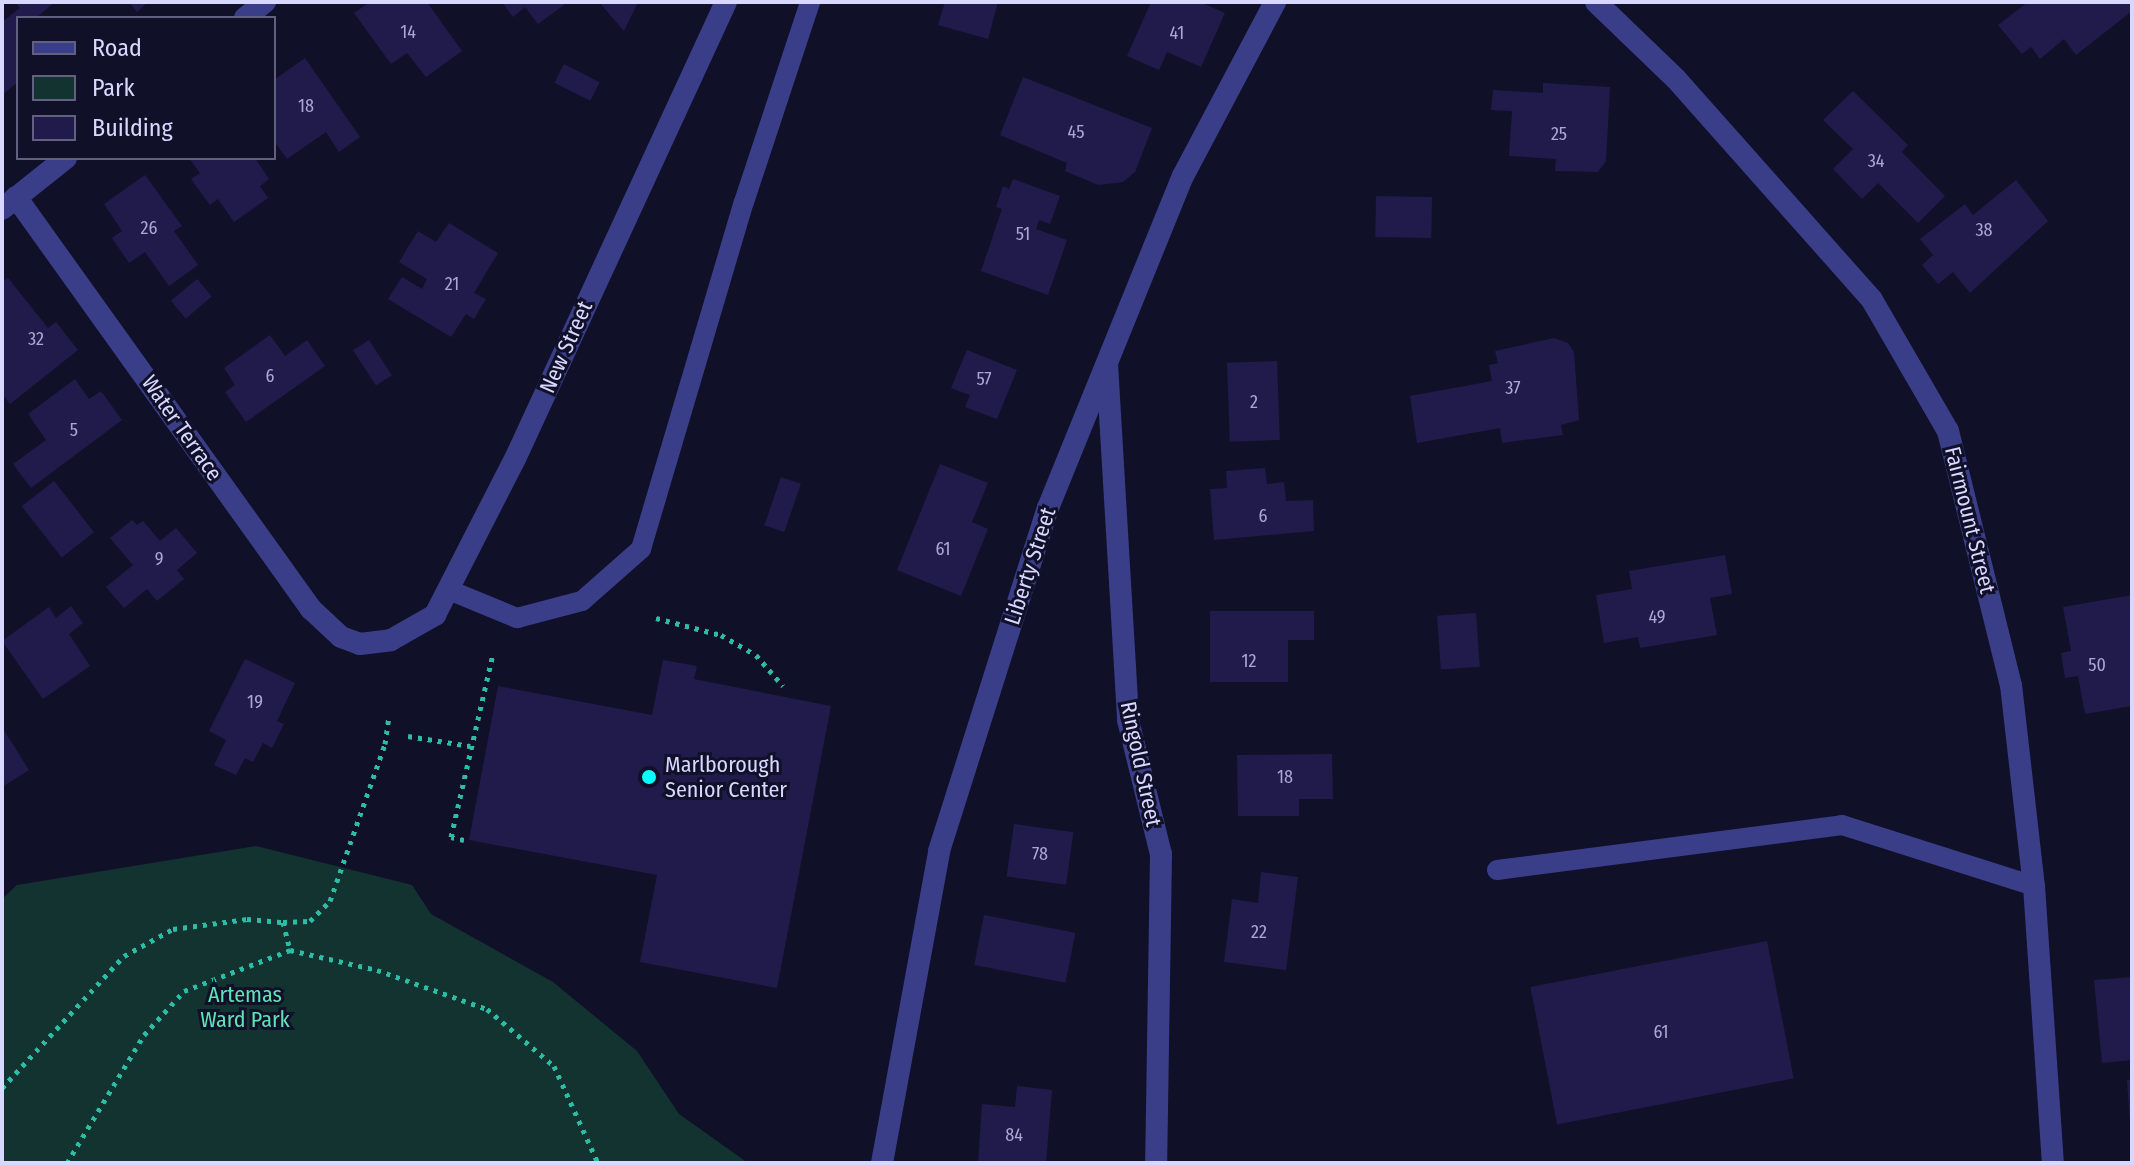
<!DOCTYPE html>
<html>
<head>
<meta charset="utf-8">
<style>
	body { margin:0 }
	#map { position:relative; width:2134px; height:1165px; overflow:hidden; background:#111029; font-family:"Fira Sans Condensed",sans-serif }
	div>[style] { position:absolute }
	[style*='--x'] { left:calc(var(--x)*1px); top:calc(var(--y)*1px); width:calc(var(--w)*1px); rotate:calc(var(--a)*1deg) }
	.green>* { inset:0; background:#12332f }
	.building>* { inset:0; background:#201b4a; transform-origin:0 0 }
	.path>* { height:5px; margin-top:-2.5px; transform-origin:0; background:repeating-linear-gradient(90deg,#2dbda6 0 4px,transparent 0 10px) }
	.service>* { height:20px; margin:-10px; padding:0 10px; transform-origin:10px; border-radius:10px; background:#3a3e89 }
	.minor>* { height:22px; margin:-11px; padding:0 11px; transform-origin:11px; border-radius:11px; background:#3a3e89 }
	.tertiary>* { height:22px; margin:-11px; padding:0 11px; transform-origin:11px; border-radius:11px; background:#3a3e89 }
	.dots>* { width:22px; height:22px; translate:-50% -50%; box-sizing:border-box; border:4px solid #111029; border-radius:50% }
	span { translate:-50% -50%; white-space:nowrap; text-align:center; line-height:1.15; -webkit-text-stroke:6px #111029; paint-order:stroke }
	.number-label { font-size:18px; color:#aaa8d2 }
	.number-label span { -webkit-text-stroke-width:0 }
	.street-label { font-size:22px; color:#d8d7ff }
	.poi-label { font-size:22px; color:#d8d7ff }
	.left { translate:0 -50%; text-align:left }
	.park-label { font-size:22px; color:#5fe3b5 }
	.frame { position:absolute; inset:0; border:4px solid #d8d7ff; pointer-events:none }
	.legend { position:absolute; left:16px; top:16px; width:260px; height:144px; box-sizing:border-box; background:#111029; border:2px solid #61607f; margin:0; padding:10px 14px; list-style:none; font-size:24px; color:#d8d7ff }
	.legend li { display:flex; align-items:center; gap:16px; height:40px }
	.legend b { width:40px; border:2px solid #61607f }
</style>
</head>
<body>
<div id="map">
	<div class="green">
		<i style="clip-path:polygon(256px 846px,412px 885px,431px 914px,553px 982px,637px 1051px,679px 1114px,748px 1163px,2px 1163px,2px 899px,17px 885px)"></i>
	</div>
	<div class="building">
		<i style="clip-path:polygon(15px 2px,55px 2px,36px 18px,18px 18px,18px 82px,2px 95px,2px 22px,20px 8px)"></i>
		<i style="clip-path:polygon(129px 2px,148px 2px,137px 12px)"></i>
		<i style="clip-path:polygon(370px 2px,427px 2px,462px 51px,426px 77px,407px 53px,391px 64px,354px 13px)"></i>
		<i style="clip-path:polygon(502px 2px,563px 2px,564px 5px,538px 24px,525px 7px,513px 17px)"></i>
		<i style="clip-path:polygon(599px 2px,638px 2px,624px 31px)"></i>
		<i style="clip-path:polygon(945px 2px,998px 2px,988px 39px,938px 25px)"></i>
		<i style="clip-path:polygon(1151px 2px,1200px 2px,1225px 13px,1201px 67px,1167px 52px,1159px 70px,1127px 56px)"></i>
		<i style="clip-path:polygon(2028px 2px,2132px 2px,2132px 11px,2076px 55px,2064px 39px,2040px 59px,2031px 47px,2022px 54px,1998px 25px)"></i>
		<i style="clip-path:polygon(305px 58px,360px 137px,339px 152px,326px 132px,287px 159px,274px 141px,274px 80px)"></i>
		<i style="left:564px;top:64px;width:40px;height:21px;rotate:27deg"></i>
		<i style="clip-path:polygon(1023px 77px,1152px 128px,1135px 172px,1123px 182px,1098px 185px,1065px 171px,1067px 163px,1000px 135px)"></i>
		<i style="clip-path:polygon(1543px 83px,1610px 87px,1606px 161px,1598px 172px,1555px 171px,1556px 159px,1509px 156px,1512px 111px,1491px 110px,1493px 90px,1543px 93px)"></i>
		<i style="clip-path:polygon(1853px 91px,1908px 145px,1902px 152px,1945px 196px,1918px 223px,1878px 183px,1862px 199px,1833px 169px,1853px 149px,1823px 120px)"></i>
		<i style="clip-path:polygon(189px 158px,255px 158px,269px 179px,260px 186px,268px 198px,234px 222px,218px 199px,210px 205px,191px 179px,200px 173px)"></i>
		<i style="clip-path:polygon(145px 175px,182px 226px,174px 231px,198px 265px,169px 286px,145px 252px,129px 263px,112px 238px,122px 231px,104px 204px)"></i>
		<i style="clip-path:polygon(1013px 179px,1060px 196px,1050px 224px,1039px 220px,1036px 229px,1067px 240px,1048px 295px,981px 271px,1002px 209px,996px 207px,1003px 186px,1009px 189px)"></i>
		<i style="clip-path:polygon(2016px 180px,2048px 221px,1970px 293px,1953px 272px,1938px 284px,1922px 265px,1933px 255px,1920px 239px,1965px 204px,1973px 215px)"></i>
		<i style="left:1376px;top:196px;width:56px;height:41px;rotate:1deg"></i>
		<i style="clip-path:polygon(449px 223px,498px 253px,474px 293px,486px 299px,474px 319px,466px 314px,451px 337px,388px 299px,402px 277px,422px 289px,427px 279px,399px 262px,418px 231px,436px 242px)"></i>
		<i style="clip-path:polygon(8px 278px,48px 328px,56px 322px,78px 350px,10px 404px,2px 394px,2px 282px)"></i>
		<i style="left:197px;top:279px;width:23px;height:34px;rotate:50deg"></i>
		<i style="clip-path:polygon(270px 335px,285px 356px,307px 340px,325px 366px,246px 422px,225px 392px,235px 385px,224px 368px)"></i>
		<i style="clip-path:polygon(1554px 338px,1568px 343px,1574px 352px,1579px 420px,1561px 425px,1563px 435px,1502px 443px,1500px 428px,1417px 443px,1410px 396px,1492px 381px,1489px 365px,1498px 363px,1495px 351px)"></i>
		<i style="left:369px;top:340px;width:42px;height:19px;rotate:57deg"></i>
		<i style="clip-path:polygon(967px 350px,1017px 370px,997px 419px,965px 407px,970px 395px,951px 388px)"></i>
		<i style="left:1277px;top:361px;width:79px;height:50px;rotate:88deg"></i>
		<i style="clip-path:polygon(75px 379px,89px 399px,101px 391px,122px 420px,31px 488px,13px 464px,46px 440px,28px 414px)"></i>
		<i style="clip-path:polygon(940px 464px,988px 483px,972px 522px,988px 529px,961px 596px,897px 570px)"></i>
		<i style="clip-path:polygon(1265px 468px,1267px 484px,1284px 482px,1286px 501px,1313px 500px,1314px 531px,1214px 540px,1210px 489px,1227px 488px,1226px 471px)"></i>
		<i style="left:781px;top:477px;width:21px;height:51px;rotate:19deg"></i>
		<i style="left:54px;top:481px;width:65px;height:41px;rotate:52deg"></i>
		<i style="clip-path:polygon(132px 520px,137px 525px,143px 521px,160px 541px,176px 528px,197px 553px,177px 570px,184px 579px,157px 601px,147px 589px,124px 608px,106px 587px,133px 565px,110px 538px)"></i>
		<i style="clip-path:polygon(1725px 555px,1732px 594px,1710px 598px,1717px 635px,1640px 648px,1638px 637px,1604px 643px,1596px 595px,1632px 589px,1629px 571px)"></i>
		<i style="clip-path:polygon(2132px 595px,2132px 706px,2085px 714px,2078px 676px,2065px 678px,2061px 653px,2071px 651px,2063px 607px)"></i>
		<i style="clip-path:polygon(71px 606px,83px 623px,69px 634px,90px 666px,43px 699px,2px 641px,49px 607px,56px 618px)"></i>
		<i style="clip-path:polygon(1210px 611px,1314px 611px,1314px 640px,1288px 640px,1288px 682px,1210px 682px)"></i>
		<i style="left:1476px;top:613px;width:54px;height:39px;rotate:86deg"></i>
		<i style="clip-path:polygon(245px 659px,295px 683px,277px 721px,284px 724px,272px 748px,263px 743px,253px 762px,245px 758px,236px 775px,214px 765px,226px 740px,209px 731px)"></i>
		<i style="clip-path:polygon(663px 660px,697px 666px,694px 679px,831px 706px,777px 988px,640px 962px,657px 875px,469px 840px,498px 686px,652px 715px)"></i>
		<i style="clip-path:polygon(2px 727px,29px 770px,2px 787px)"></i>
		<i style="clip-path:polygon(1332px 754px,1333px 799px,1299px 799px,1299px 816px,1238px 816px,1237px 755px)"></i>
		<i style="left:1014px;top:824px;width:60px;height:53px;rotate:8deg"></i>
		<i style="clip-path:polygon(1261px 872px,1298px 877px,1286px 970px,1224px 962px,1232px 899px,1258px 903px)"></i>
		<i style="left:984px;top:915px;width:93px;height:51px;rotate:11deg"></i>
		<i style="left:1767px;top:941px;width:140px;height:241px;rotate:79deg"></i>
		<i style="clip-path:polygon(2132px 977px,2132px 1060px,2102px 1063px,2094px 980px)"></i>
		<i style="clip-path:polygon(2132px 1079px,2132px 1122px,2130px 1122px,2127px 1080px)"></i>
		<i style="clip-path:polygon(1017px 1086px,1052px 1090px,1046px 1163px,978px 1163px,982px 1104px,1015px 1107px)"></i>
	</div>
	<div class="path">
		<i style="--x:656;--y:618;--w:67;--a:14.7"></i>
		<i style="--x:721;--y:635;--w:40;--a:29.7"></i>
		<i style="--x:756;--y:655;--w:41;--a:48.9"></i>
		<i style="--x:408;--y:736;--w:63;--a:9.2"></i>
		<i style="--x:464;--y:840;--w:13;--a:-167"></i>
		<i style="--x:451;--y:837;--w:188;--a:-77.1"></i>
		<i style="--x:283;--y:922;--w:27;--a:-2"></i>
		<i style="--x:310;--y:921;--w:28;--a:-45"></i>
		<i style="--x:330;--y:901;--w:166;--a:-70.7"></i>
		<i style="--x:385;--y:744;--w:29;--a:-82"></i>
		<i style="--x:2;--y:1088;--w:180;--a:-47.3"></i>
		<i style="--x:124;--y:956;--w:56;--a:-28.9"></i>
		<i style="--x:173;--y:929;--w:75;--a:-7.7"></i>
		<i style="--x:247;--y:919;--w:36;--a:5"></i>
		<i style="--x:283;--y:922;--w:29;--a:76"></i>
		<i style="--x:67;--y:1163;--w:149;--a:-59"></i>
		<i style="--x:144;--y:1035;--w:59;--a:-47.7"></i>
		<i style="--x:184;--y:991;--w:114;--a:-21.1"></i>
		<i style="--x:290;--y:950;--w:89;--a:12.9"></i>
		<i style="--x:377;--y:970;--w:117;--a:19.5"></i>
		<i style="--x:487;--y:1009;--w:88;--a:40.4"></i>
		<i style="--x:554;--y:1066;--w:107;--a:65.6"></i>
	</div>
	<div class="service">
		<i style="--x:449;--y:590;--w:74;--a:22.4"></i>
		<i style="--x:517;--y:618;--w:67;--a:-14.7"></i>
		<i style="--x:582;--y:601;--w:79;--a:-41.4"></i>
		<i style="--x:641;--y:549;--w:362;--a:-73.5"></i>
		<i style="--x:744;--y:202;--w:211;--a:-71.7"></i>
		<i style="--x:1497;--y:870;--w:348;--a:-7.4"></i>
		<i style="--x:1842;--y:825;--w:201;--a:17.6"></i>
	</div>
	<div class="minor">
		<i style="--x:1596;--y:2;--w:111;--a:43.9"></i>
		<i style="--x:1676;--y:79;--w:295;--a:48.4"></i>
		<i style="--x:1872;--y:300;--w:151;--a:59.9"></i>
		<i style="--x:1948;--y:431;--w:262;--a:76.1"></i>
		<i style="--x:2011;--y:685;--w:202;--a:83.5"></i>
		<i style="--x:2034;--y:886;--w:278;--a:86.1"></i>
		<i style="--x:245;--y:18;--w:26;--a:-39"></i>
		<i style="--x:16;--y:197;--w:507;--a:54.4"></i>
		<i style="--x:311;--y:609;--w:41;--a:43"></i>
		<i style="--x:341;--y:637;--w:20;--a:20"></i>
		<i style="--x:360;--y:644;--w:31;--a:-7"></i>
		<i style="--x:391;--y:640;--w:51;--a:-29.6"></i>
		<i style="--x:435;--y:615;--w:175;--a:-62.9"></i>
		<i style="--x:515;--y:459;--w:503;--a:-65.22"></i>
		<i style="--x:2;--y:209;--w:82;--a:-38.6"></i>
		<i style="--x:1107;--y:364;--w:357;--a:86.6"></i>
		<i style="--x:1128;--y:720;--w:138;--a:76.2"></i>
		<i style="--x:1161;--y:854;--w:309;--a:90.9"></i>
	</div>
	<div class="tertiary">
		<i style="--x:882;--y:1163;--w:317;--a:-79.6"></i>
		<i style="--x:939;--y:851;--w:360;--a:-72.4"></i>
		<i style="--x:1048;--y:508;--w:358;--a:-67.9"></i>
		<i style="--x:1183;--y:176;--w:197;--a:-62.1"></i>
	</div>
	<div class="dots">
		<i style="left:649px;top:777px;background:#03ffff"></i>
	</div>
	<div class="number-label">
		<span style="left:408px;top:32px">14</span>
		<span style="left:1177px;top:33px">41</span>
		<span style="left:306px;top:106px">18</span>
		<span style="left:1076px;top:132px">45</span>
		<span style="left:1559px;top:134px">25</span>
		<span style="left:1876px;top:161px">34</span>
		<span style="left:149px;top:228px">26</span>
		<span style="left:1984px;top:230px">38</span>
		<span style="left:1023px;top:234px">51</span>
		<span style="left:452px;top:284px">21</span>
		<span style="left:36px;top:339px">32</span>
		<span style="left:270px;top:376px">6</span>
		<span style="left:984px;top:379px">57</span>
		<span style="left:1513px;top:388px">37</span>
		<span style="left:1254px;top:402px">2</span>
		<span style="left:74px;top:430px">5</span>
		<span style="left:1263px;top:516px">6</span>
		<span style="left:943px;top:549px">61</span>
		<span style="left:159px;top:559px">9</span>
		<span style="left:1657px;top:617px">49</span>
		<span style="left:1249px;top:661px">12</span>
		<span style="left:2097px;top:665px">50</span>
		<span style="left:255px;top:702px">19</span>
		<span style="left:1285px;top:777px">18</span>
		<span style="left:1040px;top:854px">78</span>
		<span style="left:1259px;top:932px">22</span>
		<span style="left:1661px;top:1032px">61</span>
		<span style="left:1014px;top:1135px">84</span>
	</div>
	<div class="street-label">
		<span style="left:566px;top:347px;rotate:-66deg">New Street</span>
		<span style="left:182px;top:428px;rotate:55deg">Water Terrace</span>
		<span style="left:1970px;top:520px;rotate:76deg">Fairmount Street</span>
		<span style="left:1030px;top:566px;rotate:-72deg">Liberty Street</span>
		<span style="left:1141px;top:764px;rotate:78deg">Ringold Street</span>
	</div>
	<div class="poi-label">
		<span class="left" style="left:665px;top:777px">Marlborough<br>Senior Center</span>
	</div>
	<div class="park-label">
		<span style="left:245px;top:1007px">Artemas<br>Ward Park</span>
	</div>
	<div class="frame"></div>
	<ul class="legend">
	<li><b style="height:10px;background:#3a3e89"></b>Road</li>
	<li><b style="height:22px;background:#12332f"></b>Park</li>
	<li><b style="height:22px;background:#201b4a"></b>Building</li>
	</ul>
</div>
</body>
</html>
